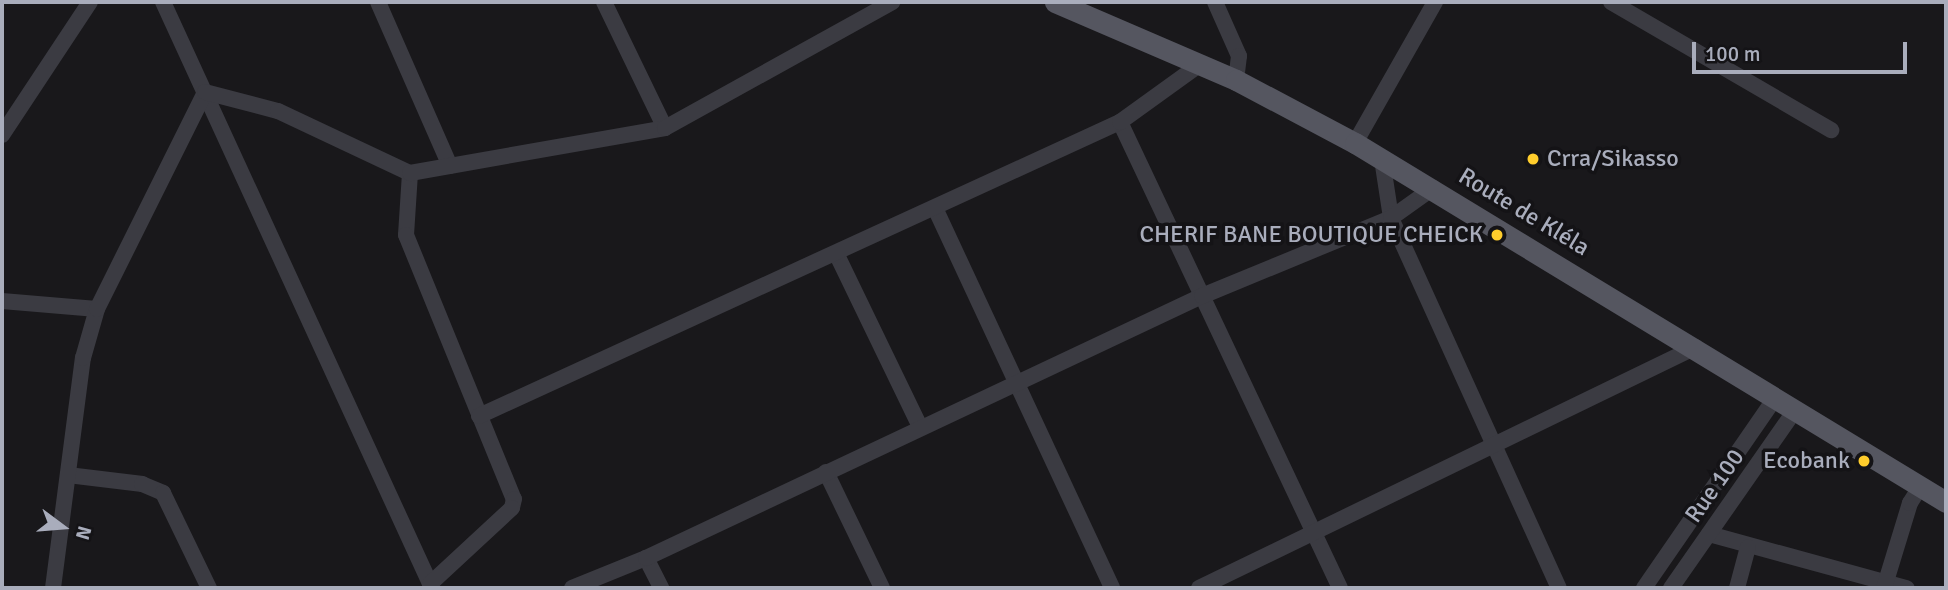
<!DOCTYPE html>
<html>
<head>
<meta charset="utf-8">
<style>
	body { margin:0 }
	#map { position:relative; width:1948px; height:590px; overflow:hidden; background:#19181b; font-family:Signika,sans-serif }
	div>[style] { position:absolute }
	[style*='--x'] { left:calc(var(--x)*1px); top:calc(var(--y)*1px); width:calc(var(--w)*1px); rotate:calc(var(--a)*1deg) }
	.minor>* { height:16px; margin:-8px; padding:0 8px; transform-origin:8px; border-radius:8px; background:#3b3b42 }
	.major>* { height:21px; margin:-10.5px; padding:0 10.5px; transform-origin:10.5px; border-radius:10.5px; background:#555660 }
	.dots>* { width:19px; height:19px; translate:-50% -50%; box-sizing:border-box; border:4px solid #141316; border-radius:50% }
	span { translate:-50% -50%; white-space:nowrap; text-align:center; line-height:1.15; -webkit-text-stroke:7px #141316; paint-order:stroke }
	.poi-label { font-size:24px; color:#a9adbc }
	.left { translate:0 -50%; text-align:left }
	.right { translate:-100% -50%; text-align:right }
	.street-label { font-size:24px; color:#a9adbc }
	.frame { position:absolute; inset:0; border:4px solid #a9adbc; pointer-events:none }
	.north { position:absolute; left:28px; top:492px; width:70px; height:70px; -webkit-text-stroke:5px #141316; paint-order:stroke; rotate:106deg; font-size:19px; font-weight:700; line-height:28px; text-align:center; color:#a9adbc }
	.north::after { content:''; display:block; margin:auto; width:24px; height:32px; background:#a9adbc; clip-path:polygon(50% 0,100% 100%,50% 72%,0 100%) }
	.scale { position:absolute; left:1692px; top:42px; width:215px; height:32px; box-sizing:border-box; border:4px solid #a9adbc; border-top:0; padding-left:9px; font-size:21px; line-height:24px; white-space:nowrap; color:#a9adbc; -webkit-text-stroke:5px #141316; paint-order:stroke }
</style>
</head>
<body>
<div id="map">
	<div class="minor">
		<i style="--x:163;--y:2;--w:645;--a:65.34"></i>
		<i style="--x:378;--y:2;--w:179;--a:66.3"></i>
		<i style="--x:604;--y:2;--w:140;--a:64.2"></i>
		<i style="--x:1215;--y:2;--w:59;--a:66"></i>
		<i style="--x:1239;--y:56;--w:24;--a:97"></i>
		<i style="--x:1611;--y:2;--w:255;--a:30.2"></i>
		<i style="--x:1120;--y:122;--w:515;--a:64.73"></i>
		<i style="--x:2;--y:135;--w:159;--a:-56.5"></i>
		<i style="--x:1355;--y:143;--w:162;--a:-60.4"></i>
		<i style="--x:1382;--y:159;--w:60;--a:81.3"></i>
		<i style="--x:1391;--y:218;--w:406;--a:65.6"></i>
		<i style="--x:410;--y:173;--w:62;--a:93.7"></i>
		<i style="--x:406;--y:235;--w:285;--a:67.8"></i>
		<i style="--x:514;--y:499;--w:9;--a:103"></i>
		<i style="--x:512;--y:508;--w:112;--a:137.2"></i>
		<i style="--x:935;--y:208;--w:419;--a:65"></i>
		<i style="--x:836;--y:253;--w:193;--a:64.2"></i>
		<i style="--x:2;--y:301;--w:95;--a:4.8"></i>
		<i style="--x:479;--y:416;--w:705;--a:-24.64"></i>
		<i style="--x:1120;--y:122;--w:97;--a:-35.8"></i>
		<i style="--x:826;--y:472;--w:129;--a:64.2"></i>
		<i style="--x:68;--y:475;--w:75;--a:6.9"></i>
		<i style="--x:142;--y:484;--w:23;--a:23"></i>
		<i style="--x:163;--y:493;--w:106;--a:64.2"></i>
		<i style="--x:1709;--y:534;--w:205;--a:15.3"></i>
		<i style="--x:646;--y:558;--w:34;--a:63"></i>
		<i style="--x:53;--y:588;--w:232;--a:-82.6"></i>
		<i style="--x:83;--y:358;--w:51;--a:-74.1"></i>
		<i style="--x:97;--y:309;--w:242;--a:-63.5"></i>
		<i style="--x:205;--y:92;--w:75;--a:14.6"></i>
		<i style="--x:278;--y:111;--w:146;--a:25.2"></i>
		<i style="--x:410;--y:173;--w:259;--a:-10"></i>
		<i style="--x:665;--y:128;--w:260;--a:-29"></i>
		<i style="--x:572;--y:588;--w:80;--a:-22.1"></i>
		<i style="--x:646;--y:558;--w:615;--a:-25.23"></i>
		<i style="--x:1202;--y:296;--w:204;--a:-22.4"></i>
		<i style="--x:1391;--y:218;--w:52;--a:-35.5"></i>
		<i style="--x:1199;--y:588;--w:552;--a:-25.87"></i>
		<i style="--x:1644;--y:588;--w:232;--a:-55.4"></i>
		<i style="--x:1671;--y:588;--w:218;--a:-55.1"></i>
		<i style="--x:1737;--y:588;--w:42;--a:-75"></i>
		<i style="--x:1884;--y:588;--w:89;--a:-73"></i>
		<i style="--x:1910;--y:503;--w:19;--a:-58"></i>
	</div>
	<div class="major">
		<i style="--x:1055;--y:2;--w:197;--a:23.3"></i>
		<i style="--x:1236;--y:80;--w:135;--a:27.9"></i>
		<i style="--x:1355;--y:143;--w:691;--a:31.28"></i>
	</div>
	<div class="dots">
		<i style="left:1533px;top:159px;background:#ffcd2c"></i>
		<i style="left:1497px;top:235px;background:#ffcd2c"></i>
		<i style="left:1864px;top:461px;background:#ffcd2c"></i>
	</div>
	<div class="poi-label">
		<span class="left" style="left:1547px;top:159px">Crra/Sikasso</span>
		<span class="right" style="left:1483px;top:235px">CHERIF BANE BOUTIQUE CHEICK</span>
		<span class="right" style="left:1850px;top:461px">Ecobank</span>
	</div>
	<div class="street-label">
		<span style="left:1524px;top:212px;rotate:31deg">Route de Kléla</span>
		<span style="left:1715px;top:486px;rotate:-55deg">Rue 100</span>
	</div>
	<div class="frame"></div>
	<div class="north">N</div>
	<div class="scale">100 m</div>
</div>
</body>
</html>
